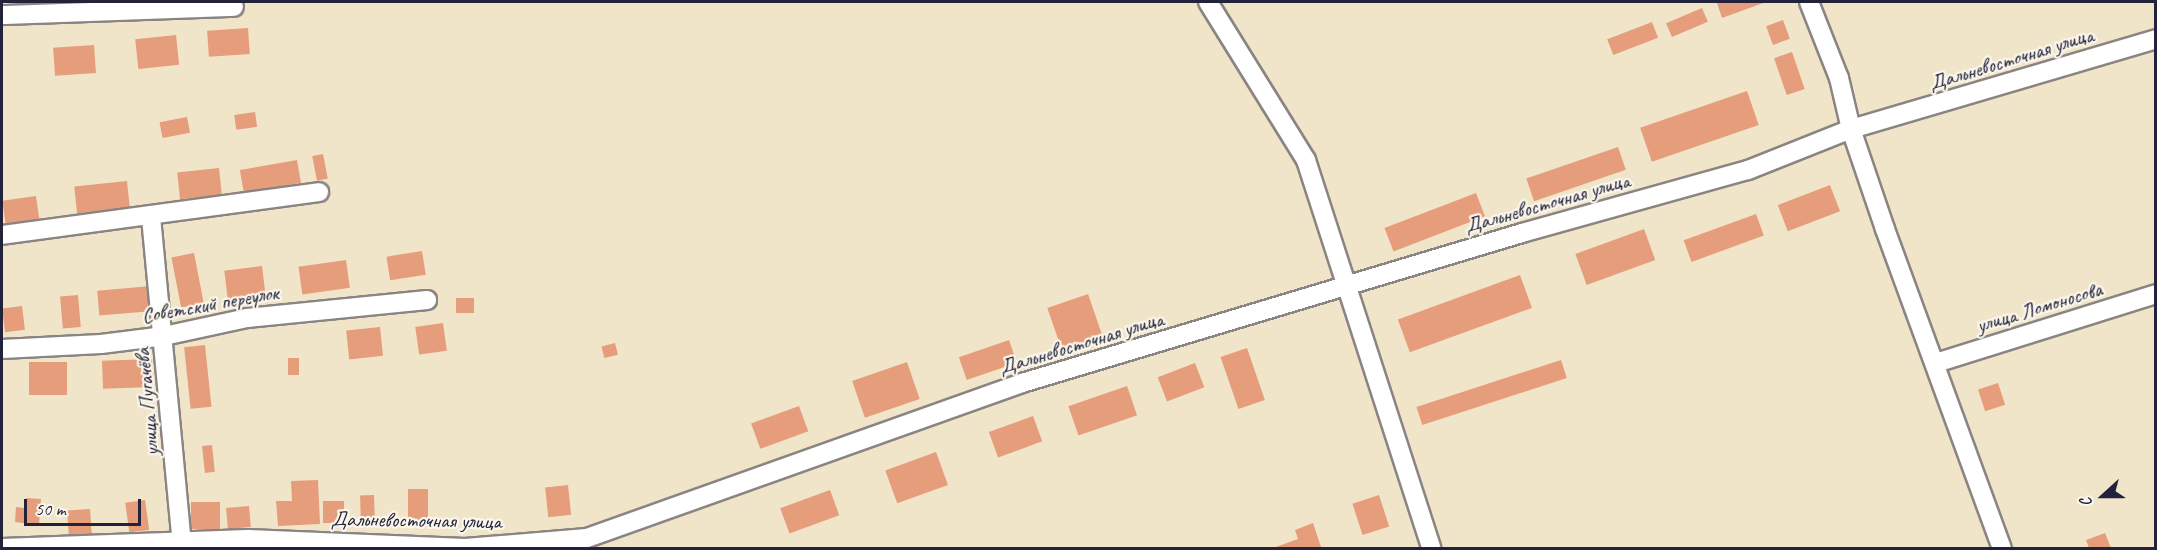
<!DOCTYPE html>
<html>
<head>
<meta charset="utf-8">
<style>
	body { margin:0 }
	#map { position:relative; width:2157px; height:550px; overflow:hidden; background:#f1e5c9; font-family:Caveat,sans-serif }
	div>[style] { position:absolute }
	[style*='--x'] { left:calc(var(--x)*1px); top:calc(var(--y)*1px); width:calc(var(--w)*1px); rotate:calc(var(--a)*1deg) }
	.building>* { inset:0; background:#e69d7b; transform-origin:0 0 }
	.roads { filter:drop-shadow(2px 0 #8a8482) drop-shadow(-2px 0 #8a8482) drop-shadow(0 2px #8a8482) drop-shadow(0 -2px #8a8482) }
	.street>* { height:18px; margin:-9px; padding:0 9px; transform-origin:9px; border-radius:9px; background:#fff }
	span { translate:-50% -50%; white-space:nowrap; text-align:center; line-height:1.15; -webkit-text-stroke:4.5px #fbf7ec; paint-order:stroke }
	.street-label { font-size:21px; color:#22223b }
	.frame { position:absolute; inset:0; border:3px solid #22223b; pointer-events:none }
	.north { position:absolute; left:2073px; top:466px; width:60px; height:60px; -webkit-text-stroke:4px #fbf7ec; paint-order:stroke; rotate:249deg; font-size:16px; font-weight:700; line-height:24px; text-align:center; color:#22223b }
	.north::after { content:''; display:block; margin:auto; width:21px; height:27px; background:#22223b; clip-path:polygon(50% 0,100% 100%,50% 72%,0 100%) }
	.scale { position:absolute; left:24px; top:499px; width:117px; height:27px; box-sizing:border-box; border:3px solid #22223b; border-top:0; padding-left:8px; font-size:18px; line-height:21px; white-space:nowrap; color:#22223b; -webkit-text-stroke:4px #fbf7ec; paint-order:stroke }
</style>
</head>
<body>
<div id="map">
	<div class="building">
		<i style="clip-path:polygon(1720px 2px,1766px 2px,1722px 18px,1717px 3px)"></i>
		<i style="left:1702px;top:8px;width:15px;height:39px;rotate:67deg"></i>
		<i style="left:1783px;top:20px;width:20px;height:18px;rotate:70deg"></i>
		<i style="left:1652px;top:22px;width:17px;height:48px;rotate:69deg"></i>
		<i style="left:248px;top:28px;width:26px;height:41px;rotate:86deg"></i>
		<i style="left:176px;top:35px;width:30px;height:41px;rotate:84deg"></i>
		<i style="left:94px;top:45px;width:28px;height:41px;rotate:86deg"></i>
		<i style="left:1792px;top:52px;width:39px;height:19px;rotate:71deg"></i>
		<i style="left:1747px;top:91px;width:36px;height:113px;rotate:71deg"></i>
		<i style="left:255px;top:112px;width:15px;height:21px;rotate:82deg"></i>
		<i style="left:187px;top:117px;width:16px;height:28px;rotate:79deg"></i>
		<i style="left:1618px;top:147px;width:24px;height:97px;rotate:71deg"></i>
		<i style="left:323px;top:154px;width:25px;height:11px;rotate:79deg"></i>
		<i style="left:297px;top:160px;width:23px;height:58px;rotate:80deg"></i>
		<i style="left:219px;top:168px;width:27px;height:42px;rotate:84deg"></i>
		<i style="left:127px;top:181px;width:27px;height:53px;rotate:84deg"></i>
		<i style="left:1830px;top:185px;width:28px;height:56px;rotate:69deg"></i>
		<i style="left:1476px;top:193px;width:25px;height:98px;rotate:69deg"></i>
		<i style="left:36px;top:196px;width:27px;height:34px;rotate:82deg"></i>
		<i style="left:1756px;top:214px;width:23px;height:77px;rotate:70deg"></i>
		<i style="left:1644px;top:229px;width:33px;height:73px;rotate:70deg"></i>
		<i style="left:422px;top:251px;width:24px;height:36px;rotate:81deg"></i>
		<i style="left:194px;top:253px;width:51px;height:23px;rotate:79deg"></i>
		<i style="left:346px;top:260px;width:28px;height:48px;rotate:82deg"></i>
		<i style="left:262px;top:266px;width:31px;height:38px;rotate:83deg"></i>
		<i style="left:1520px;top:275px;width:35px;height:130px;rotate:70deg"></i>
		<i style="left:151px;top:286px;width:25px;height:54px;rotate:85deg"></i>
		<i style="left:1088px;top:294px;width:46px;height:43px;rotate:71deg"></i>
		<i style="left:78px;top:295px;width:32px;height:18px;rotate:85deg"></i>
		<i style="left:456px;top:298px;width:18px;height:15px"></i>
		<i style="left:22px;top:306px;width:24px;height:20px;rotate:83deg"></i>
		<i style="left:443px;top:323px;width:28px;height:28px;rotate:82deg"></i>
		<i style="left:380px;top:327px;width:29px;height:34px;rotate:84deg"></i>
		<i style="left:1009px;top:340px;width:24px;height:53px;rotate:71deg"></i>
		<i style="left:615px;top:343px;width:12px;height:14px;rotate:76deg"></i>
		<i style="left:205px;top:345px;width:62px;height:21px;rotate:84deg"></i>
		<i style="left:1247px;top:348px;width:55px;height:28px;rotate:71deg"></i>
		<i style="left:288px;top:358px;width:11px;height:17px"></i>
		<i style="left:152px;top:359px;width:28px;height:50px;rotate:88deg"></i>
		<i style="left:1561px;top:360px;width:19px;height:152px;rotate:72deg"></i>
		<i style="left:29px;top:362px;width:38px;height:33px"></i>
		<i style="left:907px;top:362px;width:39px;height:58px;rotate:71deg"></i>
		<i style="left:1195px;top:363px;width:26px;height:40px;rotate:69deg"></i>
		<i style="left:1998px;top:383px;width:23px;height:21px;rotate:72deg"></i>
		<i style="left:1127px;top:386px;width:31px;height:62px;rotate:71deg"></i>
		<i style="left:799px;top:406px;width:27px;height:51px;rotate:70deg"></i>
		<i style="left:1033px;top:416px;width:27px;height:47px;rotate:70deg"></i>
		<i style="left:212px;top:445px;width:27px;height:10px;rotate:84deg"></i>
		<i style="left:936px;top:452px;width:35px;height:54px;rotate:70deg"></i>
		<i style="clip-path:polygon(318px 480px,320px 524px,278px 526px,276px 501px,292px 501px,291px 481px)"></i>
		<i style="left:568px;top:485px;width:30px;height:23px;rotate:84deg"></i>
		<i style="left:408px;top:489px;width:20px;height:34px"></i>
		<i style="left:830px;top:490px;width:27px;height:53px;rotate:70deg"></i>
		<i style="left:374px;top:495px;width:29px;height:14px;rotate:88deg"></i>
		<i style="left:1379px;top:495px;width:33px;height:28px;rotate:72deg"></i>
		<i style="clip-path:polygon(26px 498px,41px 499px,39px 525px,15px 522px,16px 507px,25px 508px)"></i>
		<i style="left:145px;top:500px;width:30px;height:20px;rotate:82deg"></i>
		<i style="left:323px;top:501px;width:21px;height:22px"></i>
		<i style="left:191px;top:502px;width:29px;height:27px"></i>
		<i style="left:249px;top:506px;width:21px;height:23px;rotate:85deg"></i>
		<i style="left:90px;top:509px;width:28px;height:23px;rotate:86deg"></i>
		<i style="clip-path:polygon(1313px 523px,1321px 547px,1273px 548px,1298px 539px,1295px 530px)"></i>
		<i style="clip-path:polygon(2105px 533px,2111px 548px,2089px 548px,2086px 540px)"></i>
	</div>
	<div class="roads">
		<div class="street">
			<i style="--x:1208;--y:2;--w:186;--a:58.2"></i>
			<i style="--x:1306;--y:160;--w:408;--a:72.1"></i>
			<i style="--x:1809;--y:2;--w:82;--a:68.5"></i>
			<i style="--x:1839;--y:78;--w:52;--a:76.8"></i>
			<i style="--x:1851;--y:129;--w:106;--a:71.2"></i>
			<i style="--x:1885;--y:229;--w:340;--a:69.9"></i>
			<i style="--x:2;--y:15;--w:232;--a:-2"></i>
			<i style="--x:151;--y:217;--w:332;--a:84.6"></i>
			<i style="--x:2;--y:235;--w:320;--a:-7.7"></i>
			<i style="--x:2;--y:349;--w:99;--a:-2.9"></i>
			<i style="--x:101;--y:344;--w:64;--a:-7.2"></i>
			<i style="--x:164;--y:336;--w:85;--a:-12.2"></i>
			<i style="--x:247;--y:318;--w:181;--a:-5.7"></i>
			<i style="--x:1936;--y:363;--w:231;--a:-17.4"></i>
			<i style="--x:2;--y:548;--w:246;--a:-2.1"></i>
			<i style="--x:248;--y:539;--w:217;--a:2.4"></i>
			<i style="--x:465;--y:548;--w:122;--a:-4.7"></i>
			<i style="--x:587;--y:538;--w:462;--a:-19.6"></i>
			<i style="--x:1022;--y:383;--w:522;--a:-16.7"></i>
			<i style="--x:1522;--y:233;--w:235;--a:-15.6"></i>
			<i style="--x:1748;--y:170;--w:111;--a:-21.7"></i>
			<i style="--x:1851;--y:129;--w:318;--a:-16.4"></i>
		</div>
	</div>
	<div class="street-label">
		<span style="left:2011px;top:59px;rotate:-17deg">Дальневосточная улица</span>
		<span style="left:1547px;top:203px;rotate:-16deg">Дальневосточная улица</span>
		<span style="left:210px;top:304px;rotate:-10deg">Советский переулок</span>
		<span style="left:2039px;top:307px;rotate:-17deg">улица Ломоносова</span>
		<span style="left:1081px;top:343px;rotate:-17deg">Дальневосточная улица</span>
		<span style="left:147px;top:402px;rotate:-95deg">улица Пугачёва</span>
		<span style="left:416px;top:520px;rotate:1deg">Дальневосточная улица</span>
	</div>
	<div class="frame"></div>
	<div class="north">С</div>
	<div class="scale">50 m</div>
</div>
</body>
</html>
